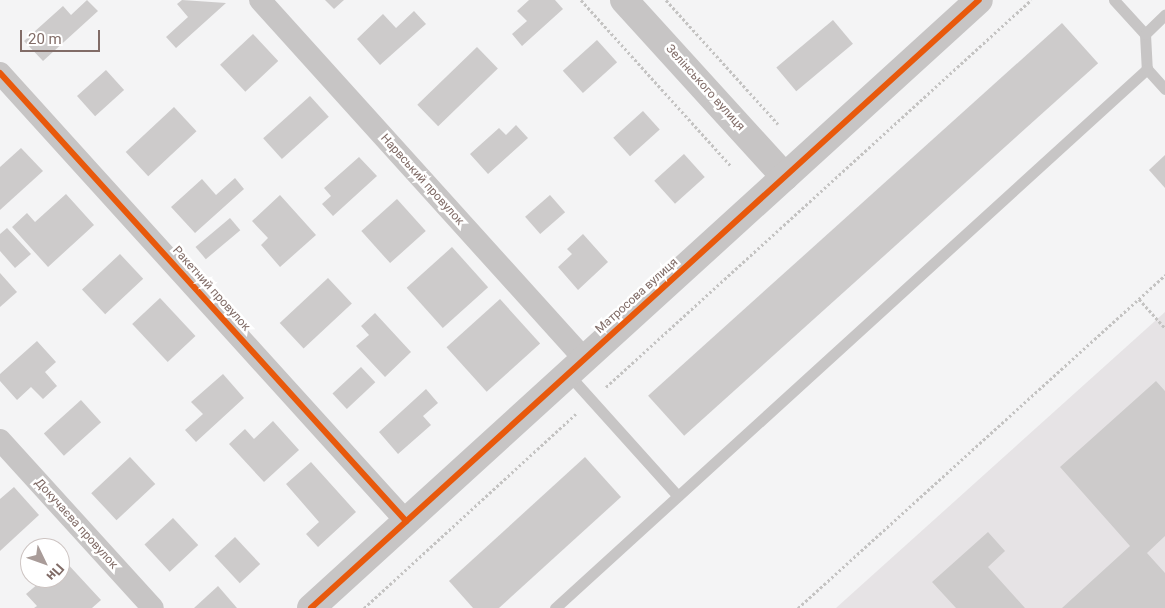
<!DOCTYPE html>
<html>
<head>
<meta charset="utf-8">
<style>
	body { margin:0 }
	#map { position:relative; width:1165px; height:608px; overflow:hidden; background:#f4f4f5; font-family:Roboto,sans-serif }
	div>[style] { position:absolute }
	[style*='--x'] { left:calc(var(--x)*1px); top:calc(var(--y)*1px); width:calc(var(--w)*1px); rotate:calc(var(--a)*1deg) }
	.built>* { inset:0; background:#e6e3e5 }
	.building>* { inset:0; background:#cdcbcb; transform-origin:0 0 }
	.path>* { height:3px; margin-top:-1.5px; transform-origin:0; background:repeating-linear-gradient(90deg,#c4c3c2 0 2.5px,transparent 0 5px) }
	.service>* { height:11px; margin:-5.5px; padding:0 5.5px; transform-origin:5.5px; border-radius:5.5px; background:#c7c5c5 }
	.minor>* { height:22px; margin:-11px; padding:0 11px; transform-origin:11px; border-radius:11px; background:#c7c5c5 }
	.tertiary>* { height:28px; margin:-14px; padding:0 14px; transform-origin:14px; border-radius:14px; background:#c7c5c5 }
	.cycleway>* { height:6px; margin:-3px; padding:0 3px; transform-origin:3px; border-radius:3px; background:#e8590c }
	span { translate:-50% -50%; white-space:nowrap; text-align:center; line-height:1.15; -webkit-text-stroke:5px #fff; paint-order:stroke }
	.street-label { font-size:12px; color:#816c67 }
	.north { position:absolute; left:20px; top:538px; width:50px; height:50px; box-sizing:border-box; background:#fff; border:1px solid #cdc4c2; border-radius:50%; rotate:132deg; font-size:14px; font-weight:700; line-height:20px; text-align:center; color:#816c67 }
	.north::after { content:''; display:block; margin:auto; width:18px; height:22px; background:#a99c99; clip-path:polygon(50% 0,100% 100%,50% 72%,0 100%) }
	.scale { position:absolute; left:20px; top:30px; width:80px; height:22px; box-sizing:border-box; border:2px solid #816c67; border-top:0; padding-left:6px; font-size:15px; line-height:18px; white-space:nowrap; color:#816c67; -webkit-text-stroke:4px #fff; paint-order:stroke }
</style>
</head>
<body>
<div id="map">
	<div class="built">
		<i style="clip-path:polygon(1165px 312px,1165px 608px,836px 608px)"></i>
	</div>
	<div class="building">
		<i style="clip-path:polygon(87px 0,98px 11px,43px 61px,24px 41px,63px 6px,71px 15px)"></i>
		<i style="clip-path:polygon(182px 0,226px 3px,176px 48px,166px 37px,188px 17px,177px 4px)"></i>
		<i style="clip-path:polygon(325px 0,344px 0,334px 9px)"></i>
		<i style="clip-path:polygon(529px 0,555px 0,563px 9px,522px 46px,512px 34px,527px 21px,517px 11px)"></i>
		<i style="clip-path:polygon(414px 11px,426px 24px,380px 65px,357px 39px,383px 14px,396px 28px)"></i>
		<i style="left:833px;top:20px;width:31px;height:74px;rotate:50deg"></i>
		<i style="left:1062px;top:23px;width:54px;height:557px;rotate:48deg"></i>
		<i style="left:253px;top:34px;width:37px;height:45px;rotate:47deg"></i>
		<i style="left:597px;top:40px;width:30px;height:46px;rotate:48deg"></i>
		<i style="left:477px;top:47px;width:30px;height:83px;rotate:46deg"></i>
		<i style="left:106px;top:70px;width:27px;height:39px;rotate:48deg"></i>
		<i style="left:310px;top:96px;width:28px;height:63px;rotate:48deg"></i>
		<i style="left:174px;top:107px;width:33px;height:66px;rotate:47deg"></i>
		<i style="left:643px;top:111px;width:25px;height:40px;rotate:48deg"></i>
		<i style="clip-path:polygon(516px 125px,528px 138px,488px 174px,470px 154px,499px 128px,506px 135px)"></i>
		<i style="clip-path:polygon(21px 148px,43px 171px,0 210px,0 167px)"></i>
		<i style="left:684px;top:154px;width:31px;height:40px;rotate:48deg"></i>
		<i style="clip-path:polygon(1165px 155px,1165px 188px,1149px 170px)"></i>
		<i style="clip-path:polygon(359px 157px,377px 176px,333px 216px,322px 204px,331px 196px,324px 188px)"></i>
		<i style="clip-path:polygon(235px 178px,244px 189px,195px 233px,171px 207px,202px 179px,216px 195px)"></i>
		<i style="clip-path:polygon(66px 194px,94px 225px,48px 267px,12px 227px,27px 213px,35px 222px)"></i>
		<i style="clip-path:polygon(280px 195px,316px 235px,280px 267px,261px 245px,268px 238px,252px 221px)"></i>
		<i style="left:550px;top:195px;width:23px;height:33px;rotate:49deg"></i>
		<i style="left:397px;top:199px;width:43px;height:48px;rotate:48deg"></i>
		<i style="left:230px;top:218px;width:16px;height:45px;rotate:50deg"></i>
		<i style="clip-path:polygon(7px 228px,31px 254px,15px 268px,0 251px,0 234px)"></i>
		<i style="clip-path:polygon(583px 234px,608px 262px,578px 290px,558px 267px,572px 254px,567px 249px)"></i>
		<i style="left:452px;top:247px;width:54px;height:61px;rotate:48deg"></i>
		<i style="left:120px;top:254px;width:34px;height:52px;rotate:47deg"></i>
		<i style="clip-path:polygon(0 273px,17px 292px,0 307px)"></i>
		<i style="left:328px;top:278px;width:35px;height:66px;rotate:47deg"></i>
		<i style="left:160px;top:298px;width:52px;height:38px;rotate:47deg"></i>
		<i style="left:500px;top:299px;width:60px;height:72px;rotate:48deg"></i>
		<i style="clip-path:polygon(375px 313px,411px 352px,385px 377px,356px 346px,369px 335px,361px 326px)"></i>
		<i style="clip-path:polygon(37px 341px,56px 362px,45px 372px,57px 386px,43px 399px,31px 387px,17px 400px,0 381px,0 374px)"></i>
		<i style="left:361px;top:367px;width:21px;height:39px;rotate:47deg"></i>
		<i style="clip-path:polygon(223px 374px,244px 398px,196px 442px,185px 430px,203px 414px,191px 402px)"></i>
		<i style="clip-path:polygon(1156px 381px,1165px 391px,1165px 536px,1147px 553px,1165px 573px,1165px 608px,1062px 608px,1130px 546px,1060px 467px)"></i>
		<i style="clip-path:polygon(426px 389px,438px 403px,423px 416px,431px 425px,398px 454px,379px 432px)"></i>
		<i style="left:81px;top:400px;width:30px;height:50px;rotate:48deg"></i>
		<i style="clip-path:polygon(273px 421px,299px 450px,264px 482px,229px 444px,245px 429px,254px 439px)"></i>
		<i style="left:130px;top:457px;width:37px;height:53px;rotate:47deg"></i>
		<i style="clip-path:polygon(585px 457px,621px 497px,499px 608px,473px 608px,449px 581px)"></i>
		<i style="clip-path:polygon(311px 462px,356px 512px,318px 547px,306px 534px,319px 522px,286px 484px)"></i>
		<i style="clip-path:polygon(14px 487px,39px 515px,0 551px,0 499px)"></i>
		<i style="left:173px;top:518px;width:37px;height:39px;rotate:47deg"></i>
		<i style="clip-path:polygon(988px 532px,1005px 551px,988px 567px,1025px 608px,956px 608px,932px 582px)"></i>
		<i style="left:235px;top:537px;width:37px;height:28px;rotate:47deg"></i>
		<i style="clip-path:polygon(64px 560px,101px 600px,92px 608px,34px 608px,37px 606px,26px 594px,45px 578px,60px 578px,60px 564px)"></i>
		<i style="clip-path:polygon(218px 586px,237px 608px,194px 608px)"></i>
	</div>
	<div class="path">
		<i style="--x:581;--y:0;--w:224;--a:47.9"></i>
		<i style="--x:666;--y:0;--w:167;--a:47.9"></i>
		<i style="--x:1139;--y:299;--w:39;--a:48"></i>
		<i style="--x:606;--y:387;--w:575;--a:-42.32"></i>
		<i style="--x:364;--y:608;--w:289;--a:-42.5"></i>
		<i style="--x:798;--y:608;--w:496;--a:-42.2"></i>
	</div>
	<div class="service">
		<i style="--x:1114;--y:0;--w:46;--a:47.6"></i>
		<i style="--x:1145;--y:34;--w:35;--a:87"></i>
		<i style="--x:1147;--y:69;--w:27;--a:48"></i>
		<i style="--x:1145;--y:34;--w:28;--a:-44"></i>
		<i style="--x:568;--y:374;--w:164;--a:48"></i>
		<i style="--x:555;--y:608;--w:801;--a:-42.32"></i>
	</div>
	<div class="minor">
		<i style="--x:260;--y:0;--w:484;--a:47.9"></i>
		<i style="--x:0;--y:73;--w:605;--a:47.82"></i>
		<i style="--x:0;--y:440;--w:227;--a:47.7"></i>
	</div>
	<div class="tertiary">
		<i style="--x:624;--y:0;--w:239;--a:47.7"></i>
		<i style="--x:311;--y:608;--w:903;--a:-42.31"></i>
	</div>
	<div class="cycleway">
		<i style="--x:0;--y:73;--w:605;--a:47.82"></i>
		<i style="--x:311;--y:608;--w:903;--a:-42.31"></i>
	</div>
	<div class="street-label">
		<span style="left:705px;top:88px;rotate:48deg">Зелінського вулиця</span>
		<span style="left:422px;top:180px;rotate:48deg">Нарвський провулок</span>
		<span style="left:211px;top:289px;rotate:48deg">Ракетний провулок</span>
		<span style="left:637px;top:296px;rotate:-42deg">Матросова вулиця</span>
		<span style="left:76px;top:524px;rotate:48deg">Докучаєва провулок</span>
	</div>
	<div class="north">Пн</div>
	<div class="scale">20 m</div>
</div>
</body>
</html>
